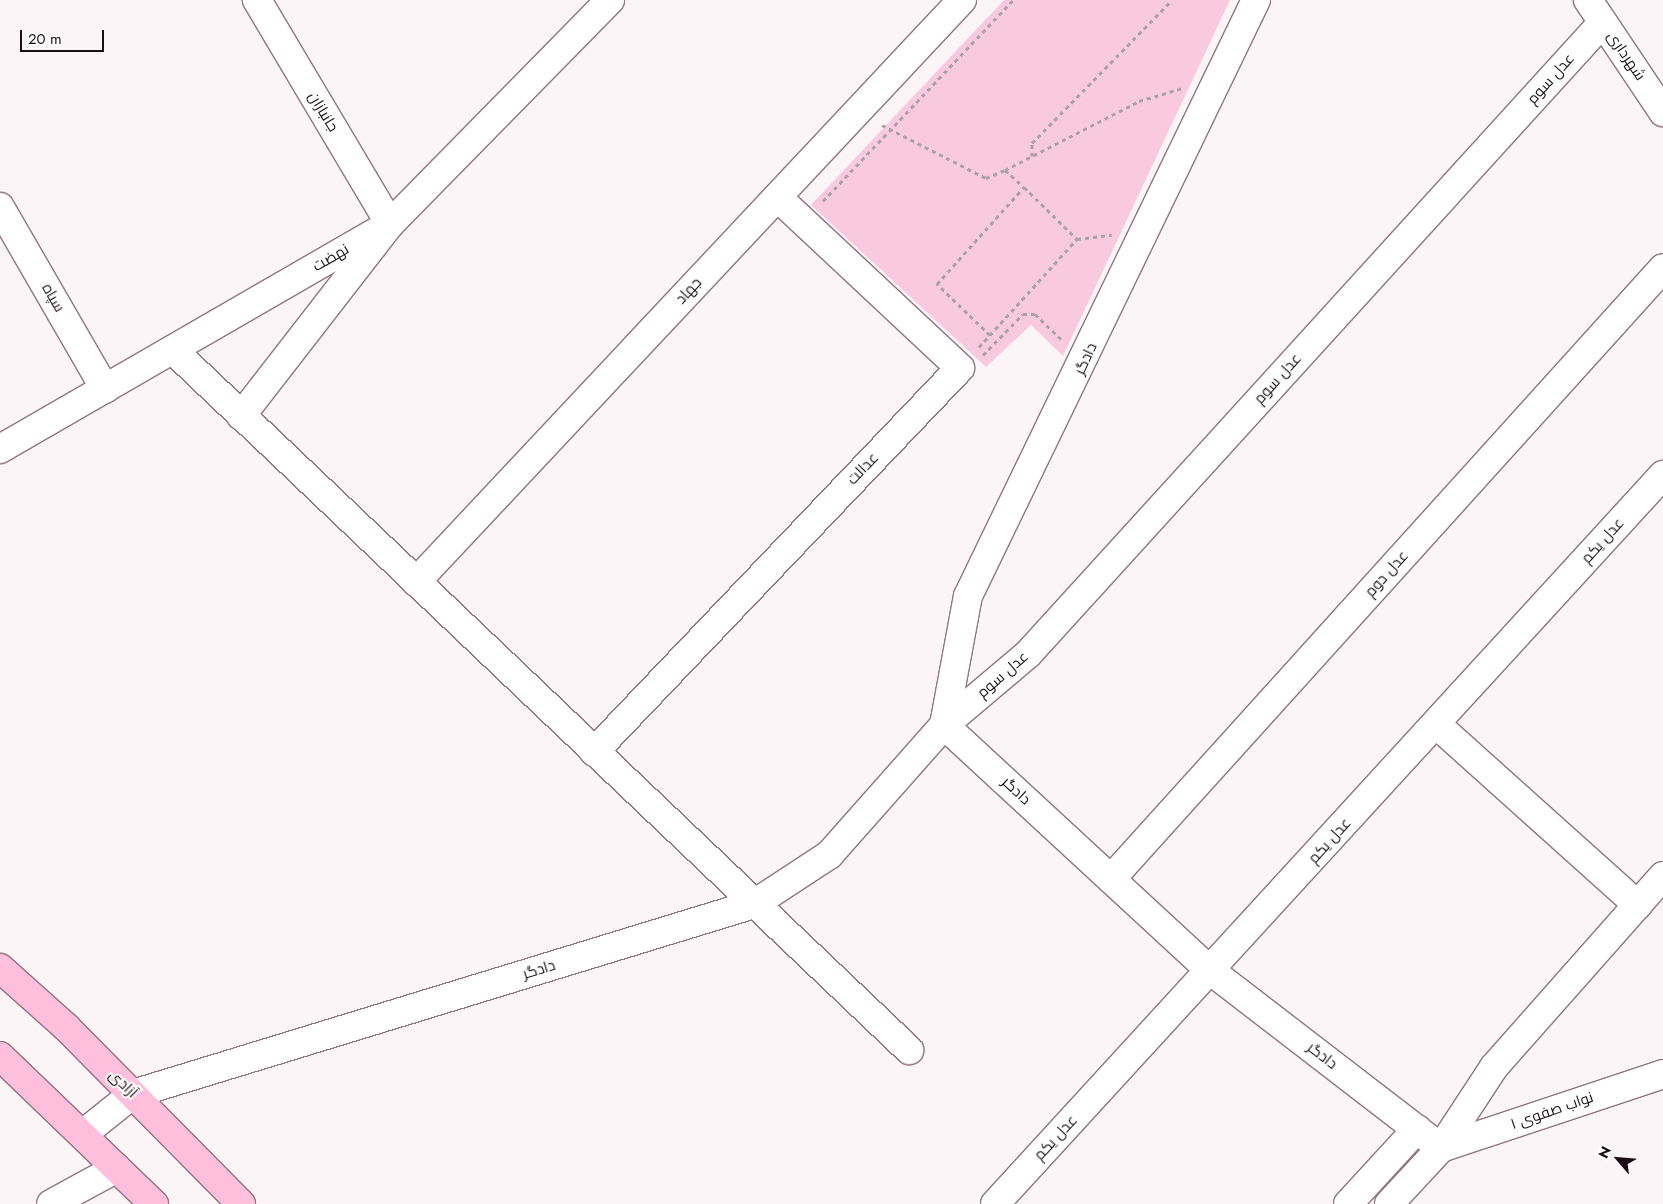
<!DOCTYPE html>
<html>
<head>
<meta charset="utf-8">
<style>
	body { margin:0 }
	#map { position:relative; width:1663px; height:1204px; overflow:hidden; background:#fcf5f8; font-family:Jost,Cairo,sans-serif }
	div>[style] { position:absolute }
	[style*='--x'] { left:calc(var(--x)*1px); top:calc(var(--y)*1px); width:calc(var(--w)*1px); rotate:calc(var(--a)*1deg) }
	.green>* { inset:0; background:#f9c9dd }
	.path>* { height:3px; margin-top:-1.5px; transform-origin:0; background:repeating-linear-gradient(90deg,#aaa2a5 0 4px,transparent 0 8px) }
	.roads { filter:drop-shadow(1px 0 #927581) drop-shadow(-1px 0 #927581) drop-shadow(0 1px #927581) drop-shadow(0 -1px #927581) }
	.minor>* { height:28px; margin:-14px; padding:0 14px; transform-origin:14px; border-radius:14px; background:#fff }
	.major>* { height:28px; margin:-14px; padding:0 14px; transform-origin:14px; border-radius:14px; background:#fdbfdc }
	span { translate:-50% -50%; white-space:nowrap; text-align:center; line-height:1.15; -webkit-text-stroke:4px #fff; paint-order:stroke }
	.street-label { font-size:15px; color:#190e13 }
	.north { position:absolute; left:1593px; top:1134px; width:50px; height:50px; -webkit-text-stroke:4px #fff; paint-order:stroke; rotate:297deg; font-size:14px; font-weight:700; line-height:20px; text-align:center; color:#190e13 }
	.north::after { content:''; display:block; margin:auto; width:18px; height:22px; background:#190e13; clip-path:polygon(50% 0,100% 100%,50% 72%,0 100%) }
	.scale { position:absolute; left:20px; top:30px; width:84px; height:22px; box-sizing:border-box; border:2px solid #190e13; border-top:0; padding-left:6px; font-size:15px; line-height:18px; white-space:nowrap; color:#190e13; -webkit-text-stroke:4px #fff; paint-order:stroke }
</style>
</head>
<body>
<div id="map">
	<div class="green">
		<i style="clip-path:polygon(1004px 0,1230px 0,1063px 356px,1031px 325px,986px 367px,811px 205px)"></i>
	</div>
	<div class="path">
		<i style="--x:882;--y:125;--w:117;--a:27"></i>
		<i style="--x:986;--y:178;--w:21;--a:-23"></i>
		<i style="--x:1005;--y:170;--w:25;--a:42"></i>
		<i style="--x:1032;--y:156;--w:13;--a:-90"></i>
		<i style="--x:1032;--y:143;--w:200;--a:-45.6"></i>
		<i style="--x:1005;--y:170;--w:151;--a:-27.2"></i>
		<i style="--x:1139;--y:101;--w:46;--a:-16.5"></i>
		<i style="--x:823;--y:201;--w:277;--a:-46.6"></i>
		<i style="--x:990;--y:335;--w:74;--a:-136.1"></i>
		<i style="--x:937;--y:284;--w:130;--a:-48.1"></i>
		<i style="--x:1024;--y:187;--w:74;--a:44.5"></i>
		<i style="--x:979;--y:347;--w:146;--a:-47.8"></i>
		<i style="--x:1077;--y:239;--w:35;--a:-7"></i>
		<i style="--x:983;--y:355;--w:57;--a:-45.7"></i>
		<i style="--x:1023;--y:314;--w:12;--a:0"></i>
		<i style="--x:1035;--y:314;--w:36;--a:44"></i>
	</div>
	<div class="roads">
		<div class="minor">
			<i style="--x:1588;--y:0;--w:135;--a:56.2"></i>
			<i style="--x:0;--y:207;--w:210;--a:60"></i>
			<i style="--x:173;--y:350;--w:1016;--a:43.56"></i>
			<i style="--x:241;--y:416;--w:243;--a:-52.2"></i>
			<i style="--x:390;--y:224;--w:261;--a:-120.7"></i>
			<i style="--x:0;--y:449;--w:450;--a:-30"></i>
			<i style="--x:390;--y:224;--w:314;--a:-45.5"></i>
			<i style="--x:416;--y:582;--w:798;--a:-46.83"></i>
			<i style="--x:1436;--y:724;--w:271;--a:41.9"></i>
			<i style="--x:944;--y:725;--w:110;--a:-40.2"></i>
			<i style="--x:1028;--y:654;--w:854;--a:-47.7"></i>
			<i style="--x:944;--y:725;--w:131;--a:-79.5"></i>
			<i style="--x:968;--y:596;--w:662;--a:-64.21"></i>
			<i style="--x:594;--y:752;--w:530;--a:-46.37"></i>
			<i style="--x:960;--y:368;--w:250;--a:-136.9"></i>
			<i style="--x:1111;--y:879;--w:823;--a:-47.9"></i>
			<i style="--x:83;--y:1134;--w:64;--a:-38.7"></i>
			<i style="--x:133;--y:1094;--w:649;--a:-17.01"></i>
			<i style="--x:754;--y:904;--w:90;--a:-33.2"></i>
			<i style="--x:829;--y:855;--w:174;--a:-48.5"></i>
			<i style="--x:944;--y:725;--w:363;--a:42.7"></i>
			<i style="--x:1211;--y:971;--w:290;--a:37.6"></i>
			<i style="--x:1441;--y:1148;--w:97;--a:-56.8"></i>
			<i style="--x:1494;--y:1067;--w:255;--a:-48.5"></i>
			<i style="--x:51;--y:1204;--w:75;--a:-28.6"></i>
			<i style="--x:995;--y:1204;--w:989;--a:-47.5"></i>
			<i style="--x:1348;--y:1204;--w:102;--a:-47.4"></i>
			<i style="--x:1389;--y:1204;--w:76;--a:-47.1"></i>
			<i style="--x:1441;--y:1148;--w:234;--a:-18.4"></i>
		</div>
		<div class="major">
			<i style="--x:0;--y:968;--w:89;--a:41.8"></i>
			<i style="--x:66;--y:1027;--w:249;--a:45.3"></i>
			<i style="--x:0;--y:1056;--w:214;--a:43.9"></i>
		</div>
	</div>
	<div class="street-label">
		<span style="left:1626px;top:56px;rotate:56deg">شهرداری</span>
		<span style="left:1551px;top:79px;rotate:-48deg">عدل سوم</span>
		<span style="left:323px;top:112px;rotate:59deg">جانبازان</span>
		<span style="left:331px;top:258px;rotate:-30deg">نهضت</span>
		<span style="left:689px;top:291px;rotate:-47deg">جهاد</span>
		<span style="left:53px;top:298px;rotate:60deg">سپاه</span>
		<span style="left:1086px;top:359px;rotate:-65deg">دادگر</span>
		<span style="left:1278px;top:379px;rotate:-48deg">عدل سوم</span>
		<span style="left:863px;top:469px;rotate:-46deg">عدالت</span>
		<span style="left:1603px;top:541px;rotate:-48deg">عدل یکم</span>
		<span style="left:1387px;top:574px;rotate:-48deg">عدل دوم</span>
		<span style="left:1003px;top:675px;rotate:-41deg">عدل سوم</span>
		<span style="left:1016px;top:791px;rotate:43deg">دادگر</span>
		<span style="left:1330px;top:841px;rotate:-48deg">عدل یکم</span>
		<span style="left:539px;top:970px;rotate:-17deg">دادگر</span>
		<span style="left:1322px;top:1056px;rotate:38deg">دادگر</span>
		<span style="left:123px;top:1084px;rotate:45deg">آزادی</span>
		<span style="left:1552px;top:1111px;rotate:-19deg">نواب صفوی ۱</span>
		<span style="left:1056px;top:1138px;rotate:-47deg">عدل یکم</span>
	</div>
	<div class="north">N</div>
	<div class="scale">20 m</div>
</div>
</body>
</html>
